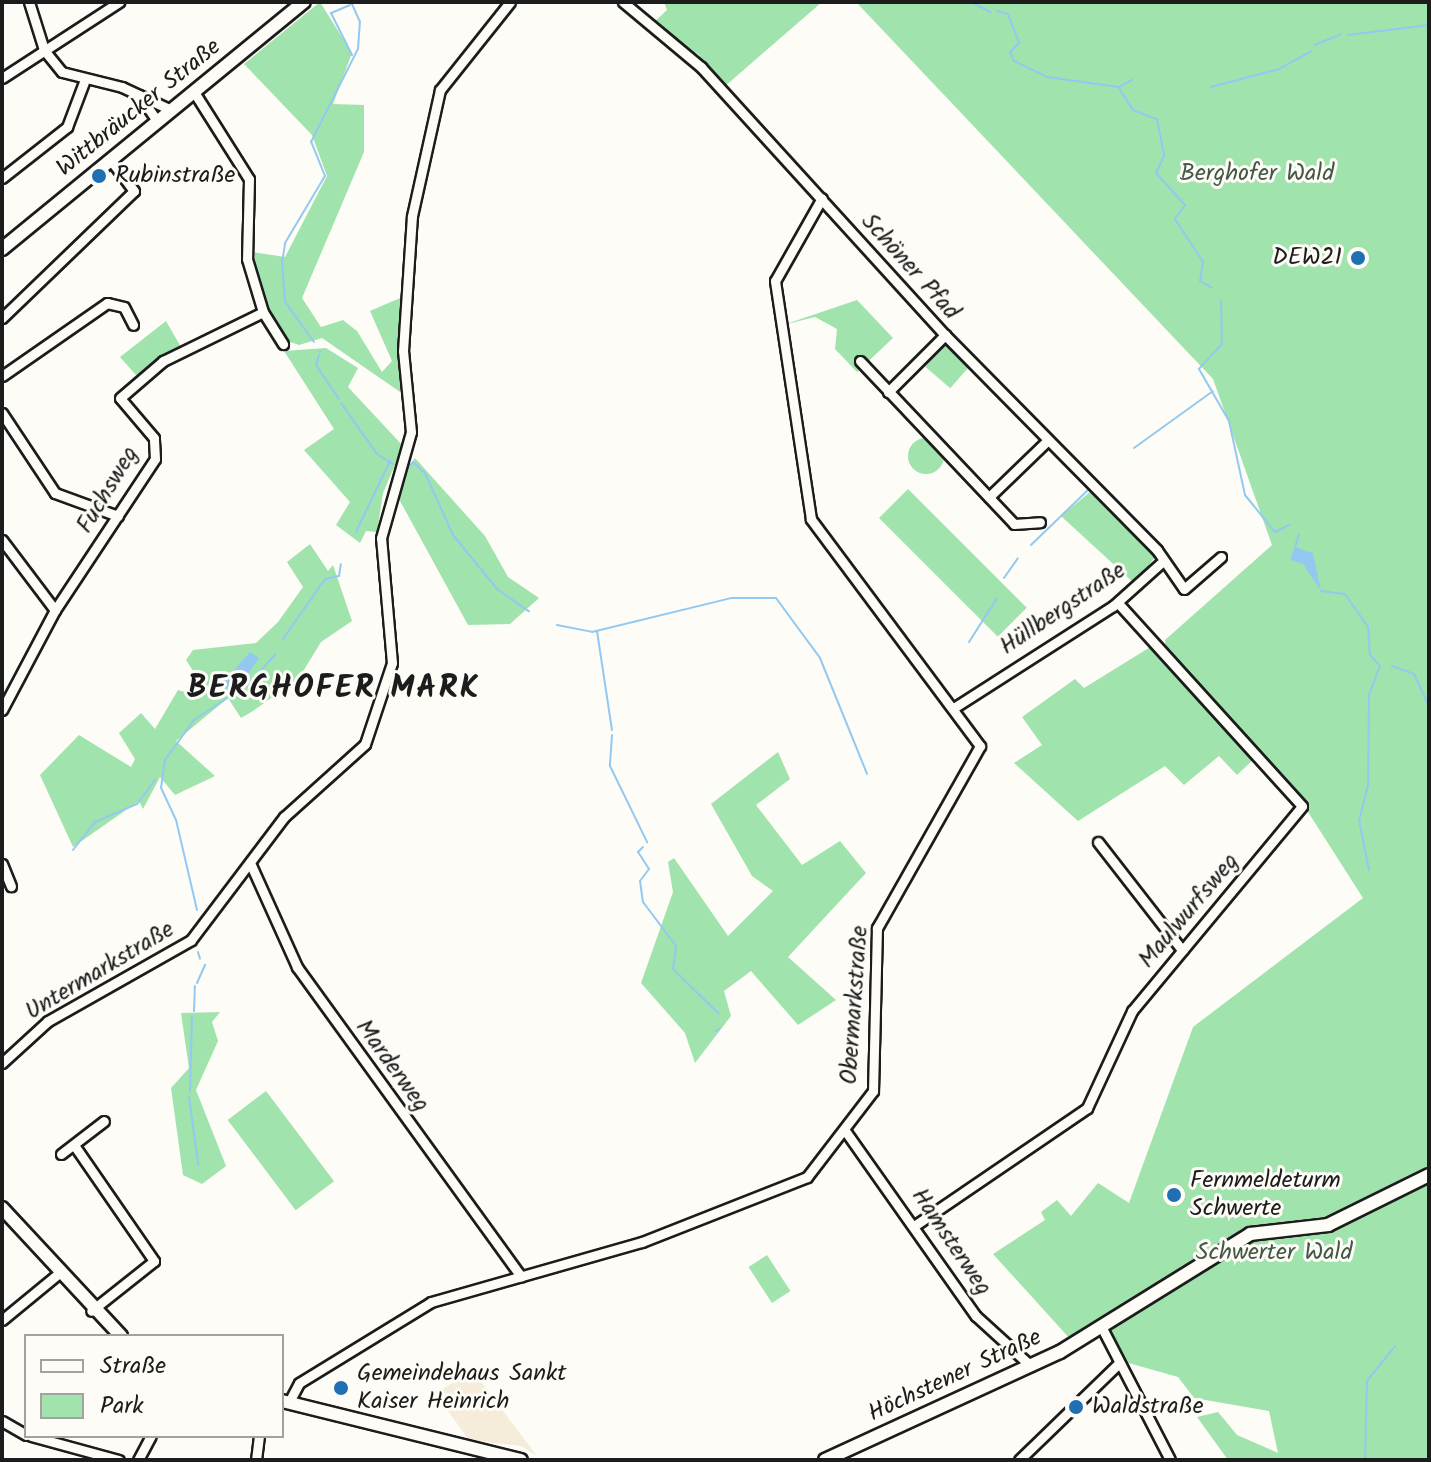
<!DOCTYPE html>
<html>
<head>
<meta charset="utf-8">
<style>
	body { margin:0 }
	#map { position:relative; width:1431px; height:1462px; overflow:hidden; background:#fdfcf7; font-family:Kalam,sans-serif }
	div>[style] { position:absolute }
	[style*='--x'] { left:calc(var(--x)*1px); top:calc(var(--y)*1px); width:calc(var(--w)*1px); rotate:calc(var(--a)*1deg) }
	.built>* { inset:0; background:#f5ecda }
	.green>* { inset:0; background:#a1e3ac; transform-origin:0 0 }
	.round { border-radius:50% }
	.water>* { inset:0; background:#93c9f1 }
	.stream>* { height:2px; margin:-1px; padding:0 1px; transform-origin:1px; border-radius:1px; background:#93c9f1 }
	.roads { filter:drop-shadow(2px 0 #1c1c1c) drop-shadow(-2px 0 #1c1c1c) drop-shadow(0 2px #1c1c1c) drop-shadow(0 -2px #1c1c1c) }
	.minor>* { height:9px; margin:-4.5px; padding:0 4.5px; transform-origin:4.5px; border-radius:4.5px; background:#fdfcf7 }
	.secondary>* { height:12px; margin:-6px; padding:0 6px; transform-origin:6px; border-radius:6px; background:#fdfcf7 }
	.dots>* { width:22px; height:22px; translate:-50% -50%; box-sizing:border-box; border:4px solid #fdfcf7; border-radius:50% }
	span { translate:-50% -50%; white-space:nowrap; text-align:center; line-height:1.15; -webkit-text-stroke:6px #fdfcf7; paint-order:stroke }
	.street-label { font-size:24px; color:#1c1c1c }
	.park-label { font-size:24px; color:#445847 }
	.poi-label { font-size:24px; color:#1c1c1c }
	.left { translate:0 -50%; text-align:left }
	.right { translate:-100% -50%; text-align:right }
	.district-label { font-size:32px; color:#1c1c1c; font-weight:700; letter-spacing:2px }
	.frame { position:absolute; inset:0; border:4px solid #1c1c1c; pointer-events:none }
	.legend { position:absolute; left:24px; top:1334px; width:260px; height:104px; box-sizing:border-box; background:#fdfcf7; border:2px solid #a3a29f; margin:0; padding:10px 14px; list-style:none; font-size:24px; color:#1c1c1c }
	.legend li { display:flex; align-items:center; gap:16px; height:40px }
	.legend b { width:40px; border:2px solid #a3a29f }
</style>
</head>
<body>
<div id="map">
	<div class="built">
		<i style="clip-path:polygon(473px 1371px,537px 1456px,521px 1446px,469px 1440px,435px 1393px)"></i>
	</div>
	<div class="green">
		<i style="clip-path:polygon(320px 2px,352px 53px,333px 104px,364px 105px,364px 152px,302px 298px,321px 327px,343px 320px,357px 331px,382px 372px,392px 361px,370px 311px,400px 298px,403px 394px,322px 338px,299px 345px,284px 340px,266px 308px,253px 252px,285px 257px,327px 176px,312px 135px,244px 64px)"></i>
		<i style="clip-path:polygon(664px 2px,822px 2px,724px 87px,699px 55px,653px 23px,667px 10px)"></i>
		<i style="clip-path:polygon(856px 2px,1429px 2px,1429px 1460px,1228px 1460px,1197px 1417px,1218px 1412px,1237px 1435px,1278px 1453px,1269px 1411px,1194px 1398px,1178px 1377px,1125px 1362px,1109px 1332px,1113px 1326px,1071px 1340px,993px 1254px,1045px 1220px,1041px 1212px,1057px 1200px,1071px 1216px,1098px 1183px,1129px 1203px,1193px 1027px,1363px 898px,1301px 801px,1166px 653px,1165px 640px,1272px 545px,1213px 379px)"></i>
		<i style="clip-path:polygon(857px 300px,893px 338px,857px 372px,835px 349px,837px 329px,815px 317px,783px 325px)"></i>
		<i style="clip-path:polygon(166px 321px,181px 347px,136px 375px,120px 357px)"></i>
		<i style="left:945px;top:344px;width:33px;height:30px;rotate:41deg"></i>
		<i style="clip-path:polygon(326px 348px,358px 368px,348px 387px,403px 446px,383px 493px,377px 532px,366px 531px,360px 543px,336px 525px,350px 502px,304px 450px,334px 429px,284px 351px)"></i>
		<i class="round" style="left:908px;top:438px;width:36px;height:36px"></i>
		<i style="clip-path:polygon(415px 458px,485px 536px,508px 577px,539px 598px,510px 624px,468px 625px,394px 490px)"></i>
		<i style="left:908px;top:489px;width:168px;height:41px;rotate:45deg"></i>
		<i style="clip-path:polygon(1090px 492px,1155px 557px,1135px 584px,1061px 516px)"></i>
		<i style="clip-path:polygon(310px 544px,328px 571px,333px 565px,352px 621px,321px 642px,299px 678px,253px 711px,241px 718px,228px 698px,176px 741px,215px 776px,175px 795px,160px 777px,143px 809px,139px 801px,73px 847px,40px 775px,79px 735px,131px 767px,135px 759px,119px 733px,141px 713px,155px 729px,178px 690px,191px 694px,197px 677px,186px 660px,193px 650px,256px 643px,278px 622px,303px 587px,287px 562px)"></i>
		<i style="clip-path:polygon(1152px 646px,1255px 758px,1237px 775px,1219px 756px,1184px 785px,1165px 766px,1078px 821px,1014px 763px,1042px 745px,1022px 717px,1075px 679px,1084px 688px)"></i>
		<i style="clip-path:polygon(778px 752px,790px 779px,756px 805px,802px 865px,840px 841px,866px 873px,788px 957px,836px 1000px,798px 1025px,751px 971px,724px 991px,731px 1016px,695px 1063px,685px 1033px,641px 983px,673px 892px,668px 862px,674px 858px,728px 936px,773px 891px,752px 876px,711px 804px)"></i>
		<i style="clip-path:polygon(220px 1012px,212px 1022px,218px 1041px,196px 1090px,226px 1166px,202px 1184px,183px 1175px,171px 1088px,189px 1068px,181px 1013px)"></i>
		<i style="left:266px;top:1091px;width:113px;height:48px;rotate:53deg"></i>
		<i style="left:767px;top:1255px;width:43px;height:22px;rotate:57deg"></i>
	</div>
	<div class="water">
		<i style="clip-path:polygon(1295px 547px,1313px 553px,1321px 591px,1303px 564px,1290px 560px)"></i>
		<i style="clip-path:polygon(250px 652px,259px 658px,246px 677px,220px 695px,217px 689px)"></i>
	</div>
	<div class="stream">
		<i style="--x:971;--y:2;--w:22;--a:27"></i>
		<i style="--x:350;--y:5;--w:21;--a:157"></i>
		<i style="--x:331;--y:13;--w:47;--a:63.4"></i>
		<i style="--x:997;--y:11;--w:11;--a:15"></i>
		<i style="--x:1008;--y:14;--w:31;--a:69"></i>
		<i style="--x:1019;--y:43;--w:13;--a:135"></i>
		<i style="--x:1010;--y:52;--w:10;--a:66"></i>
		<i style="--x:1014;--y:61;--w:37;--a:26"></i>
		<i style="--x:1047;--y:77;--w:72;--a:8"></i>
		<i style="--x:1118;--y:87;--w:27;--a:57"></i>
		<i style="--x:1133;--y:110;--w:26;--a:21"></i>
		<i style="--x:1157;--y:119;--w:38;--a:79"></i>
		<i style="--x:1164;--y:156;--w:19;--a:115"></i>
		<i style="--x:1156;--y:173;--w:43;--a:47.8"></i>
		<i style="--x:1185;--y:205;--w:17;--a:126"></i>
		<i style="--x:1175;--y:219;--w:51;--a:56.9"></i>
		<i style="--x:1203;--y:262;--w:19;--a:99"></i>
		<i style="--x:1200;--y:281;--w:13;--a:29"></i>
		<i style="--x:1348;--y:35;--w:82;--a:-7"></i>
		<i style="--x:1315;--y:45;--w:28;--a:-23"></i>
		<i style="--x:1119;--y:87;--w:15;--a:-28"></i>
		<i style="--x:1211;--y:87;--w:70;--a:-14.8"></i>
		<i style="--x:1279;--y:69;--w:37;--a:-29"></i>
		<i style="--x:1221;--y:301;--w:43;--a:88.7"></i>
		<i style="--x:1222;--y:344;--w:34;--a:133"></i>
		<i style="--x:1199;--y:369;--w:60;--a:60"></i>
		<i style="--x:1229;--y:421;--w:76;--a:77.8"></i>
		<i style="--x:1245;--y:495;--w:48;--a:51"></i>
		<i style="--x:1275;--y:532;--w:16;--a:-27"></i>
		<i style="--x:314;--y:342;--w:49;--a:-125.9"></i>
		<i style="--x:285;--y:302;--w:39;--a:-94"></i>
		<i style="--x:282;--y:263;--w:20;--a:-81"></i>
		<i style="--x:285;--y:243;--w:78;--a:-59.2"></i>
		<i style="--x:325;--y:176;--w:37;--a:-112"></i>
		<i style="--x:311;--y:142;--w:104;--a:-63.2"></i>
		<i style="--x:358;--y:49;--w:27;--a:-86"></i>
		<i style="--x:360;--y:22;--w:22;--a:-114"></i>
		<i style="--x:320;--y:351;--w:1;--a:90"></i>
		<i style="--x:319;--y:355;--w:10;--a:107"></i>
		<i style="--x:316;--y:365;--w:41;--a:55.9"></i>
		<i style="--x:341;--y:403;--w:62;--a:54.8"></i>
		<i style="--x:377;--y:454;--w:19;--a:32"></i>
		<i style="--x:1134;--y:448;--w:97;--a:-35.8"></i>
		<i style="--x:405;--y:471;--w:12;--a:-48"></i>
		<i style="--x:413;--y:462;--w:16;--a:43"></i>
		<i style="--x:425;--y:473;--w:68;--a:65.7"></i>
		<i style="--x:453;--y:535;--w:70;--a:50.8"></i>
		<i style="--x:497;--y:589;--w:39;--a:35"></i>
		<i style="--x:356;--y:532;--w:79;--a:-64.4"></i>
		<i style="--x:1031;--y:545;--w:81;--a:-44"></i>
		<i style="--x:1295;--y:547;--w:13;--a:-72"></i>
		<i style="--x:1004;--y:578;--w:24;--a:-55"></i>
		<i style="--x:1321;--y:591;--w:24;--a:7"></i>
		<i style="--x:1345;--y:594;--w:40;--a:55.1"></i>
		<i style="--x:1368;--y:627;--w:28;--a:86"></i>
		<i style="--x:1370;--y:655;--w:15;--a:48"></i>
		<i style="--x:1380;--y:666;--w:30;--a:111"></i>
		<i style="--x:1369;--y:694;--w:91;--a:90.6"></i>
		<i style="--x:1368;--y:785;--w:36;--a:104"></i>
		<i style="--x:1359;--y:820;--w:51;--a:78.7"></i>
		<i style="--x:557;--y:625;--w:36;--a:11"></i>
		<i style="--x:592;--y:632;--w:144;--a:-13.7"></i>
		<i style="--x:732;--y:598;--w:44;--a:0"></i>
		<i style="--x:776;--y:598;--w:74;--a:53.7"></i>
		<i style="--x:820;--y:658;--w:125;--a:67.9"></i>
		<i style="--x:597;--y:631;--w:100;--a:81.4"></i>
		<i style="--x:283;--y:639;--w:73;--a:-55"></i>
		<i style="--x:325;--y:579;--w:14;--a:-12"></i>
		<i style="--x:339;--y:576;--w:12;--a:-81"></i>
		<i style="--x:969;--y:642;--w:52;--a:-57.5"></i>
		<i style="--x:1392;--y:666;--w:23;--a:20"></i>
		<i style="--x:1414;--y:674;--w:35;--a:65"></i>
		<i style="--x:612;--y:735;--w:31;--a:94"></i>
		<i style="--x:610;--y:766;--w:85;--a:64"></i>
		<i style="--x:643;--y:847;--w:7;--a:135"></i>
		<i style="--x:638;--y:852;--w:20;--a:57"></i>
		<i style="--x:649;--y:869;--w:15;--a:127"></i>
		<i style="--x:640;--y:881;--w:21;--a:82"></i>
		<i style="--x:643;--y:902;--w:55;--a:53.1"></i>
		<i style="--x:676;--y:946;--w:23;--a:97"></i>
		<i style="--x:673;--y:969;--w:64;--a:44.4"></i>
		<i style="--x:73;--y:850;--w:36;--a:-52"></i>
		<i style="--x:95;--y:822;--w:46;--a:-23.2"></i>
		<i style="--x:137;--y:804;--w:30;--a:-53"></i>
		<i style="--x:197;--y:910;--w:92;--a:-103.1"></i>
		<i style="--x:176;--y:820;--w:35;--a:-115"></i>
		<i style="--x:161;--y:788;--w:28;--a:-82"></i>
		<i style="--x:165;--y:760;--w:49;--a:-54.1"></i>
		<i style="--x:194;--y:720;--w:64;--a:-33.4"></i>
		<i style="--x:247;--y:685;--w:41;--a:-47"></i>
		<i style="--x:198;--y:952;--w:7;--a:74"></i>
		<i style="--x:197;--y:983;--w:20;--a:-66"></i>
		<i style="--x:194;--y:1011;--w:25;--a:-88"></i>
		<i style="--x:716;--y:1031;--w:5;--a:-37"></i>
		<i style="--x:190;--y:1091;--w:75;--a:-88.5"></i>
		<i style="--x:189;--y:1097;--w:68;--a:82.3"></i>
		<i style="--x:1365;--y:1460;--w:79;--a:-88.5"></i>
		<i style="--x:1367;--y:1381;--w:45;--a:-51.3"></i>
	</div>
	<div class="roads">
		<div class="minor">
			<i style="--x:29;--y:2;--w:50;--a:72.6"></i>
			<i style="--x:44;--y:50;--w:28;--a:51"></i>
			<i style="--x:62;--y:72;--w:62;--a:14"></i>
			<i style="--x:122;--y:87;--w:54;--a:25.1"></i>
			<i style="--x:623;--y:2;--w:102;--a:39.8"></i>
			<i style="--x:701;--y:67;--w:362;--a:47.7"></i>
			<i style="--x:945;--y:335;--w:302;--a:45.4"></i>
			<i style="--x:1157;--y:550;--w:47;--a:55.3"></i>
			<i style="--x:1184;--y:589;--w:49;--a:-40.9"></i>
			<i style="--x:2;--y:78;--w:140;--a:-33"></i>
			<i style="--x:194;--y:92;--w:103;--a:57.7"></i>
			<i style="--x:249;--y:179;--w:80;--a:91.4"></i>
			<i style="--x:247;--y:259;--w:55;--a:73.2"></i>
			<i style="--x:263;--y:312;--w:38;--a:58"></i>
			<i style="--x:139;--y:95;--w:32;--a:55"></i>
			<i style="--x:2;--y:178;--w:83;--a:-38.1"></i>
			<i style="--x:67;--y:127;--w:48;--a:-69.3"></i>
			<i style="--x:2;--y:318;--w:183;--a:-43.9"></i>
			<i style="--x:134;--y:191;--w:39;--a:-127"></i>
			<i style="--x:860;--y:361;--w:224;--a:46.6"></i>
			<i style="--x:1014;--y:524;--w:26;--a:-4"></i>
			<i style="--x:2;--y:376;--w:128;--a:-34.8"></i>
			<i style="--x:107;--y:303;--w:17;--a:13"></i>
			<i style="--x:124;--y:307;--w:20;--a:63"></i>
			<i style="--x:888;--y:392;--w:81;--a:-45"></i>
			<i style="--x:2;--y:413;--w:96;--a:56.5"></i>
			<i style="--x:55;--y:493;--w:67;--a:20.1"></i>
			<i style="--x:989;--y:497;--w:82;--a:-44"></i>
			<i style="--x:2;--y:540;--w:88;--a:52.9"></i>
			<i style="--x:955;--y:707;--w:188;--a:-32.6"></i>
			<i style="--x:1113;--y:606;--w:64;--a:-41.9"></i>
			<i style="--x:2;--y:710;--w:113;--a:-62.1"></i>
			<i style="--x:55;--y:610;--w:181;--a:-56.5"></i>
			<i style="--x:155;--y:459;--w:21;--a:-93"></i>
			<i style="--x:154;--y:438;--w:52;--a:-130.4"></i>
			<i style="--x:120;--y:398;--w:57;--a:-40.7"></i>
			<i style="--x:163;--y:361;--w:111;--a:-26.1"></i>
			<i style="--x:1098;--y:842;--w:137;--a:52.1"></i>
			<i style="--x:2;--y:864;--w:24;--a:68"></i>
			<i style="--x:251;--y:865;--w:112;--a:65.7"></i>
			<i style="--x:297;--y:967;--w:382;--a:54.1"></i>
			<i style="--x:2;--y:1063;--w:62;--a:-42.4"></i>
			<i style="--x:48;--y:1021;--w:164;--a:-29.5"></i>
			<i style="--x:191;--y:940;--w:154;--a:-52.9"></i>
			<i style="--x:284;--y:817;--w:109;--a:-42"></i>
			<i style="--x:365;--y:744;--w:85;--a:-71.6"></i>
			<i style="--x:392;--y:663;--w:125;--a:-95"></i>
			<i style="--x:381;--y:538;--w:110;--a:-74.2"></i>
			<i style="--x:411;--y:432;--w:81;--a:-95.6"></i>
			<i style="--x:403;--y:351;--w:135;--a:-86.2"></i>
			<i style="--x:412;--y:216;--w:129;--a:-77.5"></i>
			<i style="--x:440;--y:90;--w:112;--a:-51.5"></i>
			<i style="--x:846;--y:1132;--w:225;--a:54.8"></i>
			<i style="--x:976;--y:1316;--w:74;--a:42.3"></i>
			<i style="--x:74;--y:1145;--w:141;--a:55.4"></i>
			<i style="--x:154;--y:1261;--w:80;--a:141.6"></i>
			<i style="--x:61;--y:1154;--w:54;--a:-37.5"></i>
			<i style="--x:917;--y:1224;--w:206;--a:-34.3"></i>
			<i style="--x:1087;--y:1108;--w:107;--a:-65.1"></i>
			<i style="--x:1132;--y:1011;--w:266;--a:-50.3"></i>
			<i style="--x:1302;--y:806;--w:274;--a:-132.2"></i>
			<i style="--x:2;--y:1320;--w:72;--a:-39.4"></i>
			<i style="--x:1102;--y:1328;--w:148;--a:62.7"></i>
			<i style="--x:289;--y:1402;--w:21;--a:-62"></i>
			<i style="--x:299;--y:1383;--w:155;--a:-31.5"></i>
			<i style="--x:431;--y:1302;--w:219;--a:-15.9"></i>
			<i style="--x:642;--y:1242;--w:177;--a:-21.5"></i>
			<i style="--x:807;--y:1177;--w:108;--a:-52.5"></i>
			<i style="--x:873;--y:1091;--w:163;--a:-88.6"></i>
			<i style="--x:877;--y:928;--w:209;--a:-60.5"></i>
			<i style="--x:980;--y:746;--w:283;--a:-126.7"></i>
			<i style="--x:811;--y:519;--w:241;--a:-98.6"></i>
			<i style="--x:775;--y:281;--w:95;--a:-60.5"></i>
			<i style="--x:2;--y:1421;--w:28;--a:30"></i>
			<i style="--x:31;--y:1436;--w:91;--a:15.3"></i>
			<i style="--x:138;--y:1460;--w:27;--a:-62"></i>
			<i style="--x:256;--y:1460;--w:24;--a:-83"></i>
			<i style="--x:1019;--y:1460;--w:139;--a:-44.1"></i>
		</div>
		<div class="secondary">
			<i style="--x:2;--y:249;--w:390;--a:-39.3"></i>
			<i style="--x:2;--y:1208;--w:175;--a:47.1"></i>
			<i style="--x:282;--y:1401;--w:246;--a:13.9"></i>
			<i style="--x:825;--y:1460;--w:259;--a:-24.7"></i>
			<i style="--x:1060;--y:1352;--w:224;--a:-31.8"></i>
			<i style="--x:1250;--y:1234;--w:79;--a:-6.6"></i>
			<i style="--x:1328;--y:1225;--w:113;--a:-26.3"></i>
		</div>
	</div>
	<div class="dots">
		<i style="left:99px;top:176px;background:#1f6fb2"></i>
		<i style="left:1358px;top:258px;background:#1f6fb2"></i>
		<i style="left:1174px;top:1195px;background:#1f6fb2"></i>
		<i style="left:341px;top:1388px;background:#1f6fb2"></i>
		<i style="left:1076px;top:1407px;background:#1f6fb2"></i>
	</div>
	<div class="street-label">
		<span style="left:139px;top:108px;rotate:-39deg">Wittbräucker Straße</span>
		<span style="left:910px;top:267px;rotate:48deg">Schöner Pfad</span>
		<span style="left:108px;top:490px;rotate:-59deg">Fuchsweg</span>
		<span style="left:1063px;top:609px;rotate:-34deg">Hüllbergstraße</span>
		<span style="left:1189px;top:911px;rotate:-50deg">Maulwurfsweg</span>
		<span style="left:100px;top:971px;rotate:-31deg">Untermarkstraße</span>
		<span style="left:855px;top:1005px;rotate:-86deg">Obermarkstraße</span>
		<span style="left:392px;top:1066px;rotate:54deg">Marderweg</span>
		<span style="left:951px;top:1242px;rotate:56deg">Hamsterweg</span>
		<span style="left:955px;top:1376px;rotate:-25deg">Höchstener Straße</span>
	</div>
	<div class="park-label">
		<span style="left:1257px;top:174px">Berghofer Wald</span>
		<span style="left:1274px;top:1253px">Schwerter Wald</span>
	</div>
	<div class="poi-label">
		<span class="left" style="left:115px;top:176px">Rubinstraße</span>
		<span class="right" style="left:1342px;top:258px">DEW21</span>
		<span class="left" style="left:1190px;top:1195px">Fernmeldeturm<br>Schwerte</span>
		<span class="left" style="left:357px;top:1388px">Gemeindehaus Sankt<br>Kaiser Heinrich</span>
		<span class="left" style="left:1092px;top:1407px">Waldstraße</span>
	</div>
	<div class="district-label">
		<span style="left:334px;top:689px">BERGHOFER MARK</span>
	</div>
	<div class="frame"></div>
	<ul class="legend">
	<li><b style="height:10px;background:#fdfcf7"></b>Straße</li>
	<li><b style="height:22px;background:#a1e3ac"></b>Park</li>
	</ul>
</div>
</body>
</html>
